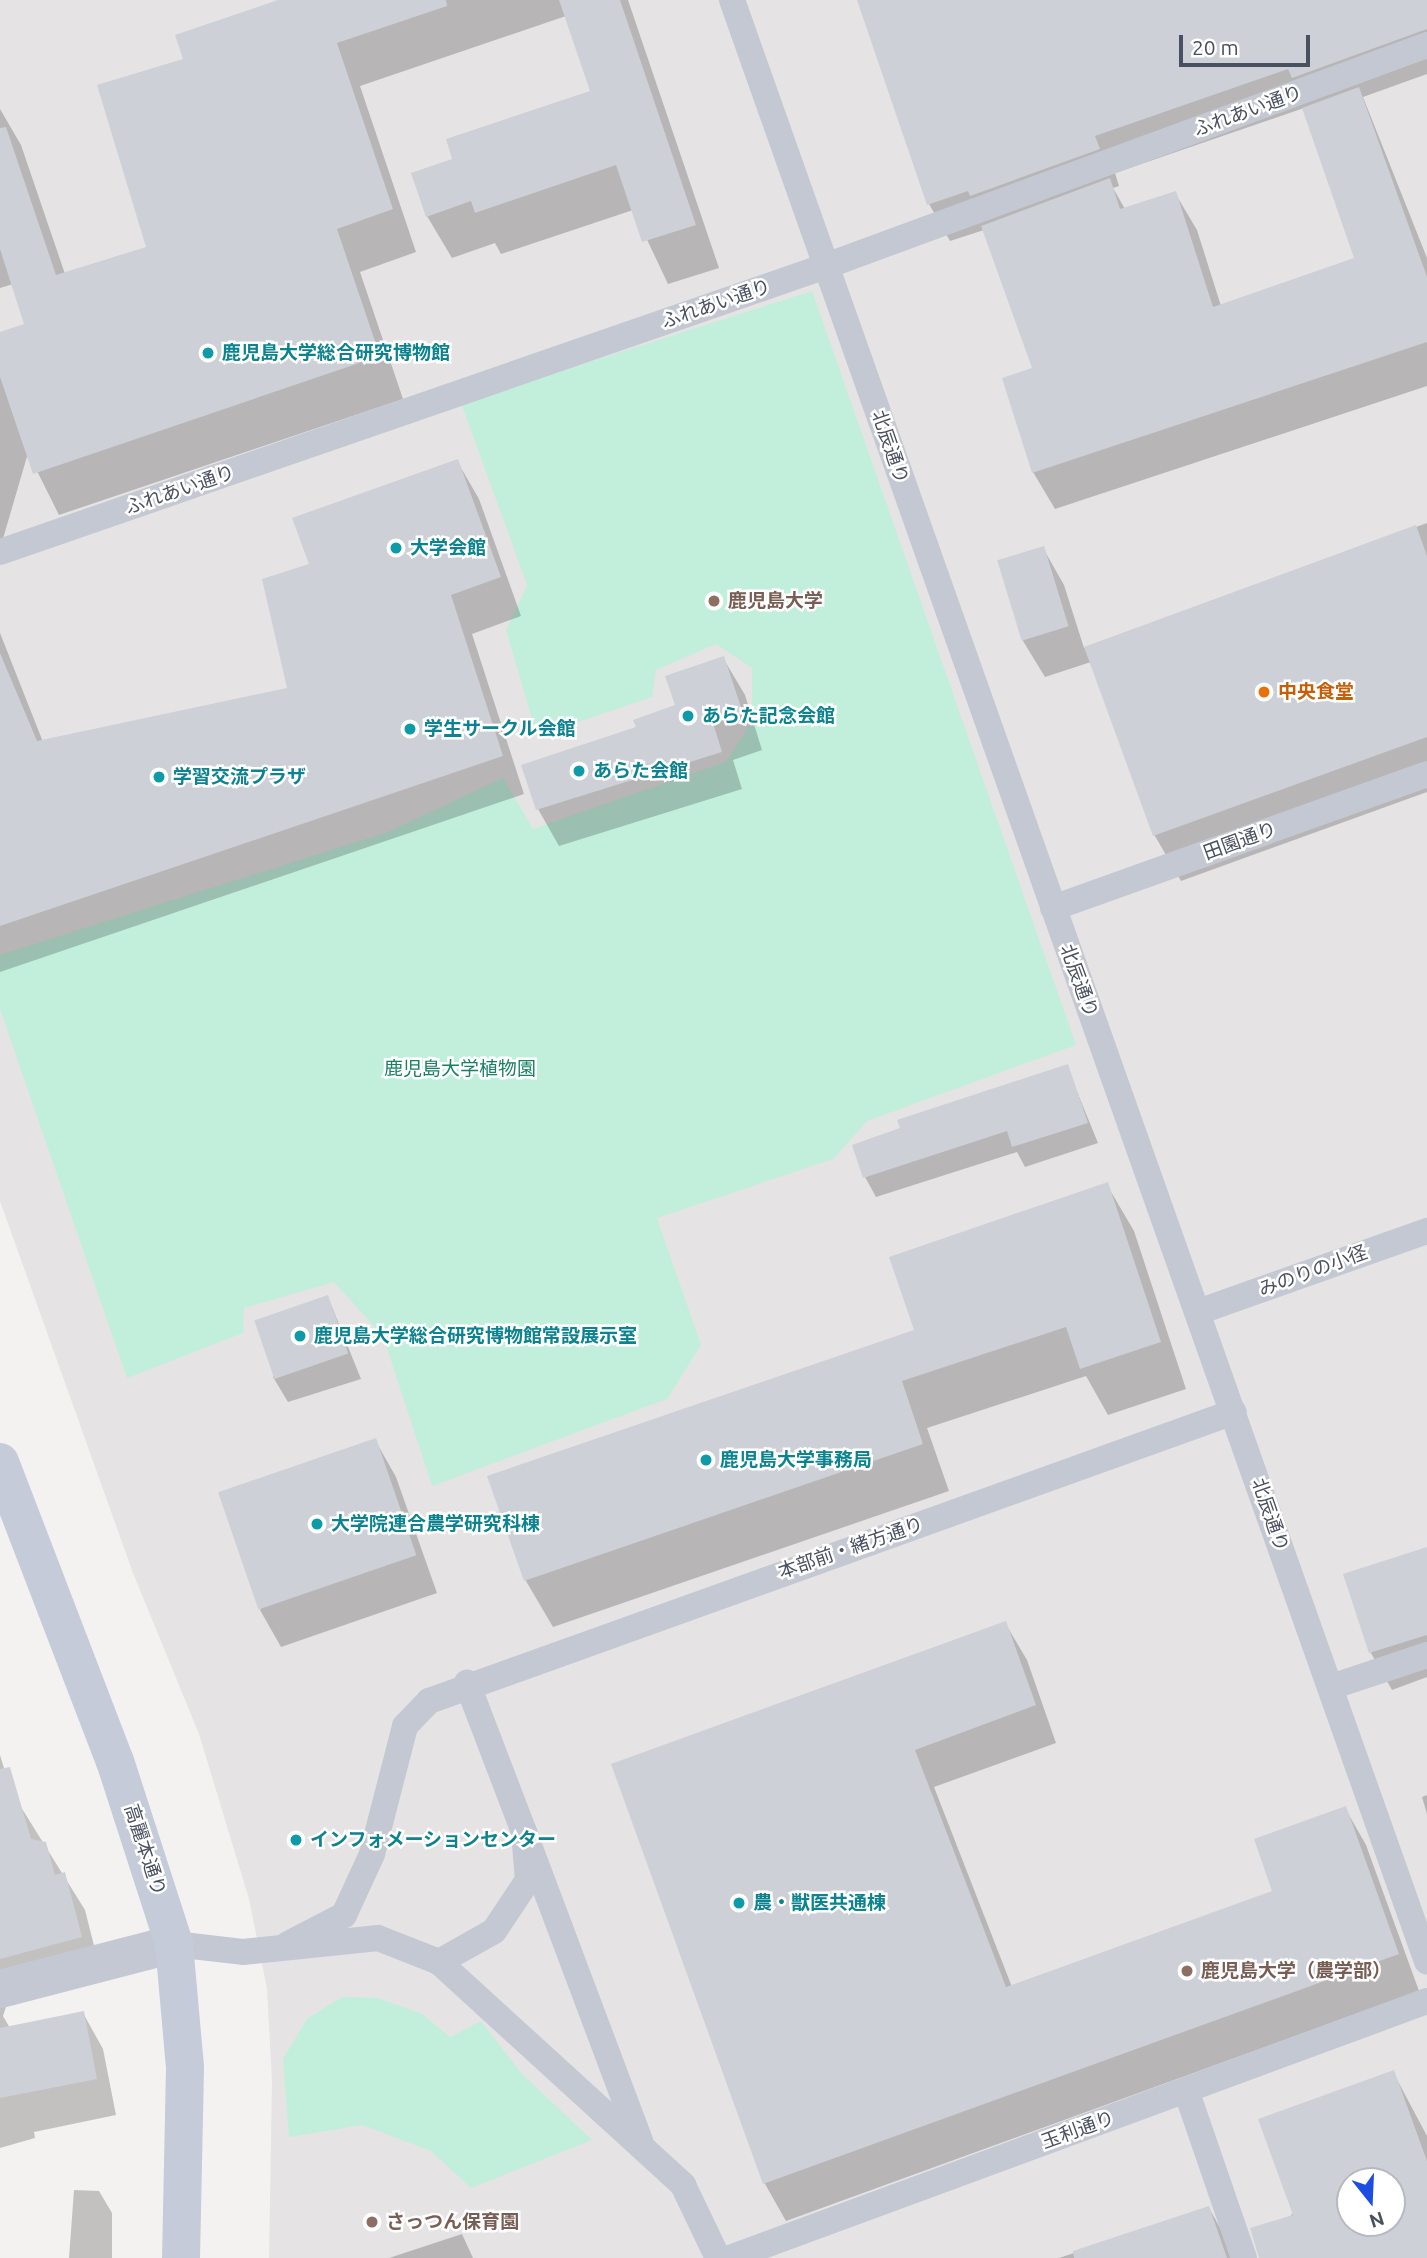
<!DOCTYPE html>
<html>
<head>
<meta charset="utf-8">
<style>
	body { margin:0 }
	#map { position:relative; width:1427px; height:2258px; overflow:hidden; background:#f4f2f1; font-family:Ubuntu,"Noto Sans JP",sans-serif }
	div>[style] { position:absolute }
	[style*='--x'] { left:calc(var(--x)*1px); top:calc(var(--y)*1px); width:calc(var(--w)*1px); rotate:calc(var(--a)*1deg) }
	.education>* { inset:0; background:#e5e3e3 }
	.green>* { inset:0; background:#c2efdc }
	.shadow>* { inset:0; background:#0003 }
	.building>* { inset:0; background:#cdd0d7; transform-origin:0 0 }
	.lane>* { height:26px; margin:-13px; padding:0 13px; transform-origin:13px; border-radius:13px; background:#c3c8d2 }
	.street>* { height:38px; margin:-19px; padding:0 19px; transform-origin:19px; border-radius:19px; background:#c3c8d2 }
	.secondary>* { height:38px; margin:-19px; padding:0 19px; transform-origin:19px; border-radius:19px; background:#c5cbd9 }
	.dots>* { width:19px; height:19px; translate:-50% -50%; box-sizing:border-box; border:4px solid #fff; border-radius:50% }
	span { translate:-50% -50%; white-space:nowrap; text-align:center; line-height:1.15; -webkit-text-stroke:5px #fff; paint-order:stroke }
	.street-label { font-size:19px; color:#49505f }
	.culture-label { font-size:19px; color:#0d838f; font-weight:700 }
	.left { translate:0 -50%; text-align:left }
	.education-label { font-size:19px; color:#785e54; font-weight:700 }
	.food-label { font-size:19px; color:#c56008; font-weight:700 }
	.park-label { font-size:19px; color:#1a8061 }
	.north { position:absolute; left:1336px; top:2167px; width:70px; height:70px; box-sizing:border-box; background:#fff; border:2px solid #b6b9bf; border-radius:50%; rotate:162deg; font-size:19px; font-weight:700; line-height:28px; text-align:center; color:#49505f }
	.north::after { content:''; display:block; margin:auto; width:24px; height:32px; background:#1e4de1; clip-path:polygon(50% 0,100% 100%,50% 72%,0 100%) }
	.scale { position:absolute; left:1179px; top:35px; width:131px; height:32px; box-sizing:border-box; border:4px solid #49505f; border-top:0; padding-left:9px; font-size:21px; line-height:24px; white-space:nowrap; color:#49505f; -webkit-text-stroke:5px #fff; paint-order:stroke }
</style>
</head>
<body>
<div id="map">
	<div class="education">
		<i style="clip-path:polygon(evenodd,0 0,1427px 0,1427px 2258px,269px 2258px,272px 2081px,267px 1989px,249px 1899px,199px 1734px,133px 1573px,0 1201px,0 0,1350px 2181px,1392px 2181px,1392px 2223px,1350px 2223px,1350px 2181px)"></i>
	</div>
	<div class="green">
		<i style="clip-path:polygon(812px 291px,1076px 1045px,867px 1121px,833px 1159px,657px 1218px,701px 1345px,667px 1399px,432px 1486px,383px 1336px,334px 1282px,244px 1308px,243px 1333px,127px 1378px,0 1009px,0 955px,388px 832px,503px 778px,533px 829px,726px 762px,752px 721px,752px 668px,716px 644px,656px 670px,652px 697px,537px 736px,506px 630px,527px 585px,461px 403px)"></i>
		<i style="clip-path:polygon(342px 1997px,378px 1998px,422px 2014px,450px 2037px,481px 2021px,521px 2073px,592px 2140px,471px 2188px,431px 2151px,363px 2125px,289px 2137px,283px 2059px,307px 2019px)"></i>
	</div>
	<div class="shadow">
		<i style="clip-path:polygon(283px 0,628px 0,719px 268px,668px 284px,633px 210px,501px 254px,495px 243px,452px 258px,427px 216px,455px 160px,592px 92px,566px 16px,360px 86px,416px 252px,360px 272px,403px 399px,59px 515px,28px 453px,0 549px,0 334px,26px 325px,13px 284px,0 288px,0 109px,21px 145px,65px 274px,148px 248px,185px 60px)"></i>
		<i style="clip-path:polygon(evenodd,859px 0,1427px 0,1427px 74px,1363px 97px,1427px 258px,1427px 386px,1055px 509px,1033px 472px,1034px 370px,984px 230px,950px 241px,929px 204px,859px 0,1304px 108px,1356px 259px,1221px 306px,1197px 230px,1175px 193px,1125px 209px,1113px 188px,1119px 186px,1115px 173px,1304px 108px)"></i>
		<i style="clip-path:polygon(457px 461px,479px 499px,521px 616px,472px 634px,524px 794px,0 972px,0 633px,43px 742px,289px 689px,311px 565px)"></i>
		<i style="clip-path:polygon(1427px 523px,1427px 792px,1181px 881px,1155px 836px,1091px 662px,1045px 677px,1023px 641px,999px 562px,1043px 548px,1064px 585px,1084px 648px)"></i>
		<i style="clip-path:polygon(723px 658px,745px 695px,762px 750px,733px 760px,742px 789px,559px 846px,538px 809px,638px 729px,677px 707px)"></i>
		<i style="clip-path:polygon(1067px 1067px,1098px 1143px,1025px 1167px,1017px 1152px,876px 1197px,865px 1177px)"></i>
		<i style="clip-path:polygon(1107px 1185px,1134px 1231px,1186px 1389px,1108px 1415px,1086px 1376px,927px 1428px,949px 1491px,553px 1627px,526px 1581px,490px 1477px,916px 1331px)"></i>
		<i style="clip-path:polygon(328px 1297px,361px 1379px,288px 1402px,273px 1377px)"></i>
		<i style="clip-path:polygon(375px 1440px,396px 1477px,437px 1593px,281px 1647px,260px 1610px)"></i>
		<i style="clip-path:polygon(1427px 1549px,1427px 1677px,1392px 1690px,1371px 1653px,1346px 1575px)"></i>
		<i style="clip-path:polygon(1005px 1623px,1027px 1660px,1056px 1743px,934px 1787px,1012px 1987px,1275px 1892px,1345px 1808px,1366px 1845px,1419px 1991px,786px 2221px,765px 2184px,614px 1765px)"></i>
		<i style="clip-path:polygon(0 1755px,11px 1791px,85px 1910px,101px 1973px,9px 1998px,3px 2016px,10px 2028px,83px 2013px,103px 2049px,116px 2115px,34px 2132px,35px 2138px,0 2148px)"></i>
		<i style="clip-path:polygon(1427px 1795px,1427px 1814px,1422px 1797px)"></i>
		<i style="clip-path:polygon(evenodd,1393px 2072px,1427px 2136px,1427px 2258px,1261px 2258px,1393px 2072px,1350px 2181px,1392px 2181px,1392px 2223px,1350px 2223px,1350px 2181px)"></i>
		<i style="clip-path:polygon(74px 2190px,99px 2191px,112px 2213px,112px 2258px,69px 2258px)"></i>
		<i style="clip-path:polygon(1209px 2208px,1237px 2258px,1059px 2258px)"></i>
		<i style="clip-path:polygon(462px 2234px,473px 2258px,389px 2258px)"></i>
	</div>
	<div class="building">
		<i style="clip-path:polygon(278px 0,446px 0,447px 6px,337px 43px,393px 209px,337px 229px,380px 356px,33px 474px,0 377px,0 332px,24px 324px,0 249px,0 128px,6px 127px,56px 275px,146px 247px,97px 85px,183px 59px,175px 35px)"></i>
		<i style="clip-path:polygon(559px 0,620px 0,696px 225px,642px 242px,616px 165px,475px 213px,471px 201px,426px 217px,411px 173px,452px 159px,446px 139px,590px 91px)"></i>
		<i style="clip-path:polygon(857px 0,1427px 0,1427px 29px,1292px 78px,1288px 69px,1095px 136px,1100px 149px,970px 196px,968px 191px,927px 205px)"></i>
		<i style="clip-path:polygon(1359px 87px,1427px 277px,1427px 342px,1032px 473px,1002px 378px,1032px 368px,981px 226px,1110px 178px,1120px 209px,1176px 191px,1213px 307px,1354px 258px,1302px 108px)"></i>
		<i style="clip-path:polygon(458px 459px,501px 577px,451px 595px,503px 756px,0 926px,0 653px,37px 741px,287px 688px,262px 579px,309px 564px,292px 518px)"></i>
		<i style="clip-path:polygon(1416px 525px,1427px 556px,1427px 737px,1153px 836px,1084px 647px)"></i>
		<i style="left:1044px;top:546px;width:84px;height:49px;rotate:73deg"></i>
		<i style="clip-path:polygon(724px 656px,743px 713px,713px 723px,722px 752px,536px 810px,521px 765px,636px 727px,633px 720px,675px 705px,665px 676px)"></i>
		<i style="clip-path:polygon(1068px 1064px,1088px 1123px,1012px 1147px,1007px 1131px,863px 1178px,852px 1145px,900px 1128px,897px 1120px)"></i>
		<i style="clip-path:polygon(1108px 1182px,1161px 1342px,1080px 1369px,1066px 1327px,902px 1381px,923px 1444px,524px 1581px,487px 1476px,914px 1330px,889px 1257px)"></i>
		<i style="left:328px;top:1295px;width:62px;height:78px;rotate:71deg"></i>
		<i style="left:376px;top:1438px;width:124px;height:167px;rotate:71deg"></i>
		<i style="clip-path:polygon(1427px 1547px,1427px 1635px,1369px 1653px,1343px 1574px)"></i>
		<i style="clip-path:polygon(1006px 1621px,1036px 1705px,915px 1750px,1006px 1987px,1272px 1891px,1254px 1839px,1346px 1806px,1399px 1954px,763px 2184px,611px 1764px)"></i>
		<i style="clip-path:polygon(10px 1767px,31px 1839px,46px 1842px,55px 1875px,65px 1872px,82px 1937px,0 1959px,0 1769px)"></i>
		<i style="clip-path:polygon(84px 2011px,97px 2079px,0 2098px,0 2028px)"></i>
		<i style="clip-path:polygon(evenodd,1394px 2070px,1427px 2161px,1427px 2258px,1259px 2258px,1250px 2228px,1293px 2215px,1258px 2119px,1394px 2070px,1350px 2181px,1392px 2181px,1392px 2223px,1350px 2223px,1350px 2181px)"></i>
		<i style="clip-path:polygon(1209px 2206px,1227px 2258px,1074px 2258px,1073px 2251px)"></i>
	</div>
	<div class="lane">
		<i style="--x:732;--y:0;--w:2081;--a:70.49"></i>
		<i style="--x:0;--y:552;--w:874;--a:-19.1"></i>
		<i style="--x:826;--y:266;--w:640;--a:-20.19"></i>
		<i style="--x:1053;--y:908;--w:397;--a:-19.7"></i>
		<i style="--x:1198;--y:1312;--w:243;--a:-19.5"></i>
		<i style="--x:1331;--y:1687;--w:101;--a:-18.4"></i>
		<i style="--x:524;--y:1832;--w:330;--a:69.4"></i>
		<i style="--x:174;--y:1944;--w:69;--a:6.6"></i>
		<i style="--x:243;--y:1952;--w:136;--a:-5.9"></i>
		<i style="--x:378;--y:1938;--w:66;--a:21.5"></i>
		<i style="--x:439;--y:1962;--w:331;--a:42.4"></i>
		<i style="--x:683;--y:2185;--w:81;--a:64.4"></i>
		<i style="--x:288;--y:1944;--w:63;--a:-27.4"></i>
		<i style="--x:344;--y:1915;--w:67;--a:-65.3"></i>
		<i style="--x:372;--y:1854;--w:132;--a:-75.5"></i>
		<i style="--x:405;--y:1726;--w:35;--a:-46"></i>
		<i style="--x:429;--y:1701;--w:855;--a:-19.75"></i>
		<i style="--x:439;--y:1962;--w:63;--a:-29.4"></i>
		<i style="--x:494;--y:1931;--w:61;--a:-56.3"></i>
		<i style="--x:528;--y:1880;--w:48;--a:-94.8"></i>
		<i style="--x:524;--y:1832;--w:160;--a:-110.9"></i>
		<i style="--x:1186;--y:2090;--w:178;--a:71"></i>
		<i style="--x:730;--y:2258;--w:743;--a:-20.24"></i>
	</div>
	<div class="street">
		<i style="--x:0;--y:1989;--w:180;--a:-14.5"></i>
	</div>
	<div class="secondary">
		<i style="--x:0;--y:1462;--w:320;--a:69"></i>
		<i style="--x:115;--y:1761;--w:192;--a:72.1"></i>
		<i style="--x:174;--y:1944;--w:124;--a:84.9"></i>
		<i style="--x:185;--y:2068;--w:190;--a:91.2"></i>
	</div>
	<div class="dots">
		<i style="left:208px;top:353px;background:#0f9aa8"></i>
		<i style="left:396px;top:548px;background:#0f9aa8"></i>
		<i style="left:714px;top:601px;background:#8d6e63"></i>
		<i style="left:1264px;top:692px;background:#e8710a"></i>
		<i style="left:688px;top:716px;background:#0f9aa8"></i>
		<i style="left:410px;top:729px;background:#0f9aa8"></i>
		<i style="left:579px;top:771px;background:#0f9aa8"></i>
		<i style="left:159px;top:777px;background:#0f9aa8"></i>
		<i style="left:300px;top:1336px;background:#0f9aa8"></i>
		<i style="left:706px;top:1460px;background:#0f9aa8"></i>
		<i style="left:317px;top:1524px;background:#0f9aa8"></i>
		<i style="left:296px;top:1840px;background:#0f9aa8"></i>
		<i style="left:739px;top:1903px;background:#0f9aa8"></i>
		<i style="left:1187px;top:1971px;background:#8d6e63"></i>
		<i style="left:372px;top:2222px;background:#8d6e63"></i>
	</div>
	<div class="street-label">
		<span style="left:1248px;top:111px;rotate:-20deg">ふれあい通り</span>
		<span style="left:716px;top:304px;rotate:-19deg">ふれあい通り</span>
		<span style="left:890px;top:447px;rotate:71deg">北辰通り</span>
		<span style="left:180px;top:490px;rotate:-19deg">ふれあい通り</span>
		<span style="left:1240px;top:841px;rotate:-20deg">田園通り</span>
		<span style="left:1079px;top:981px;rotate:70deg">北辰通り</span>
		<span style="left:1313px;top:1271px;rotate:-20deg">みのりの小径</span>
		<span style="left:1270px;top:1515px;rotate:71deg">北辰通り</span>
		<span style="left:851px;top:1548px;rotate:-19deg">本部前・緒方通り</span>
		<span style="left:145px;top:1850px;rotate:72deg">高麗本通り</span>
		<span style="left:1078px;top:2130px;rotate:-20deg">玉利通り</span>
	</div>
	<div class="culture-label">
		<span class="left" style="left:222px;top:353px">鹿児島大学総合研究博物館</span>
		<span class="left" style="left:410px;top:548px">大学会館</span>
		<span class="left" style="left:702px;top:716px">あらた記念会館</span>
		<span class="left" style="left:424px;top:729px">学生サークル会館</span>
		<span class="left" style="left:593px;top:771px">あらた会館</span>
		<span class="left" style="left:173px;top:777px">学習交流プラザ</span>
		<span class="left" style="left:314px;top:1336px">鹿児島大学総合研究博物館常設展示室</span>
		<span class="left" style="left:720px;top:1460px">鹿児島大学事務局</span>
		<span class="left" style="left:331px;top:1524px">大学院連合農学研究科棟</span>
		<span class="left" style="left:310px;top:1840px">インフォメーションセンター</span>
		<span class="left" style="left:753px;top:1903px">農・獣医共通棟</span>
	</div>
	<div class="education-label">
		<span class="left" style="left:728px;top:601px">鹿児島大学</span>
		<span class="left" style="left:1201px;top:1971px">鹿児島大学（農学部）</span>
		<span class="left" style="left:386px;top:2222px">さっつん保育園</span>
	</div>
	<div class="food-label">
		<span class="left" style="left:1278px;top:692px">中央食堂</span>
	</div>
	<div class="park-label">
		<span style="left:460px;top:1069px">鹿児島大学植物園</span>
	</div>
	<div class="north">N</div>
	<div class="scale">20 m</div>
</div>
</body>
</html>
